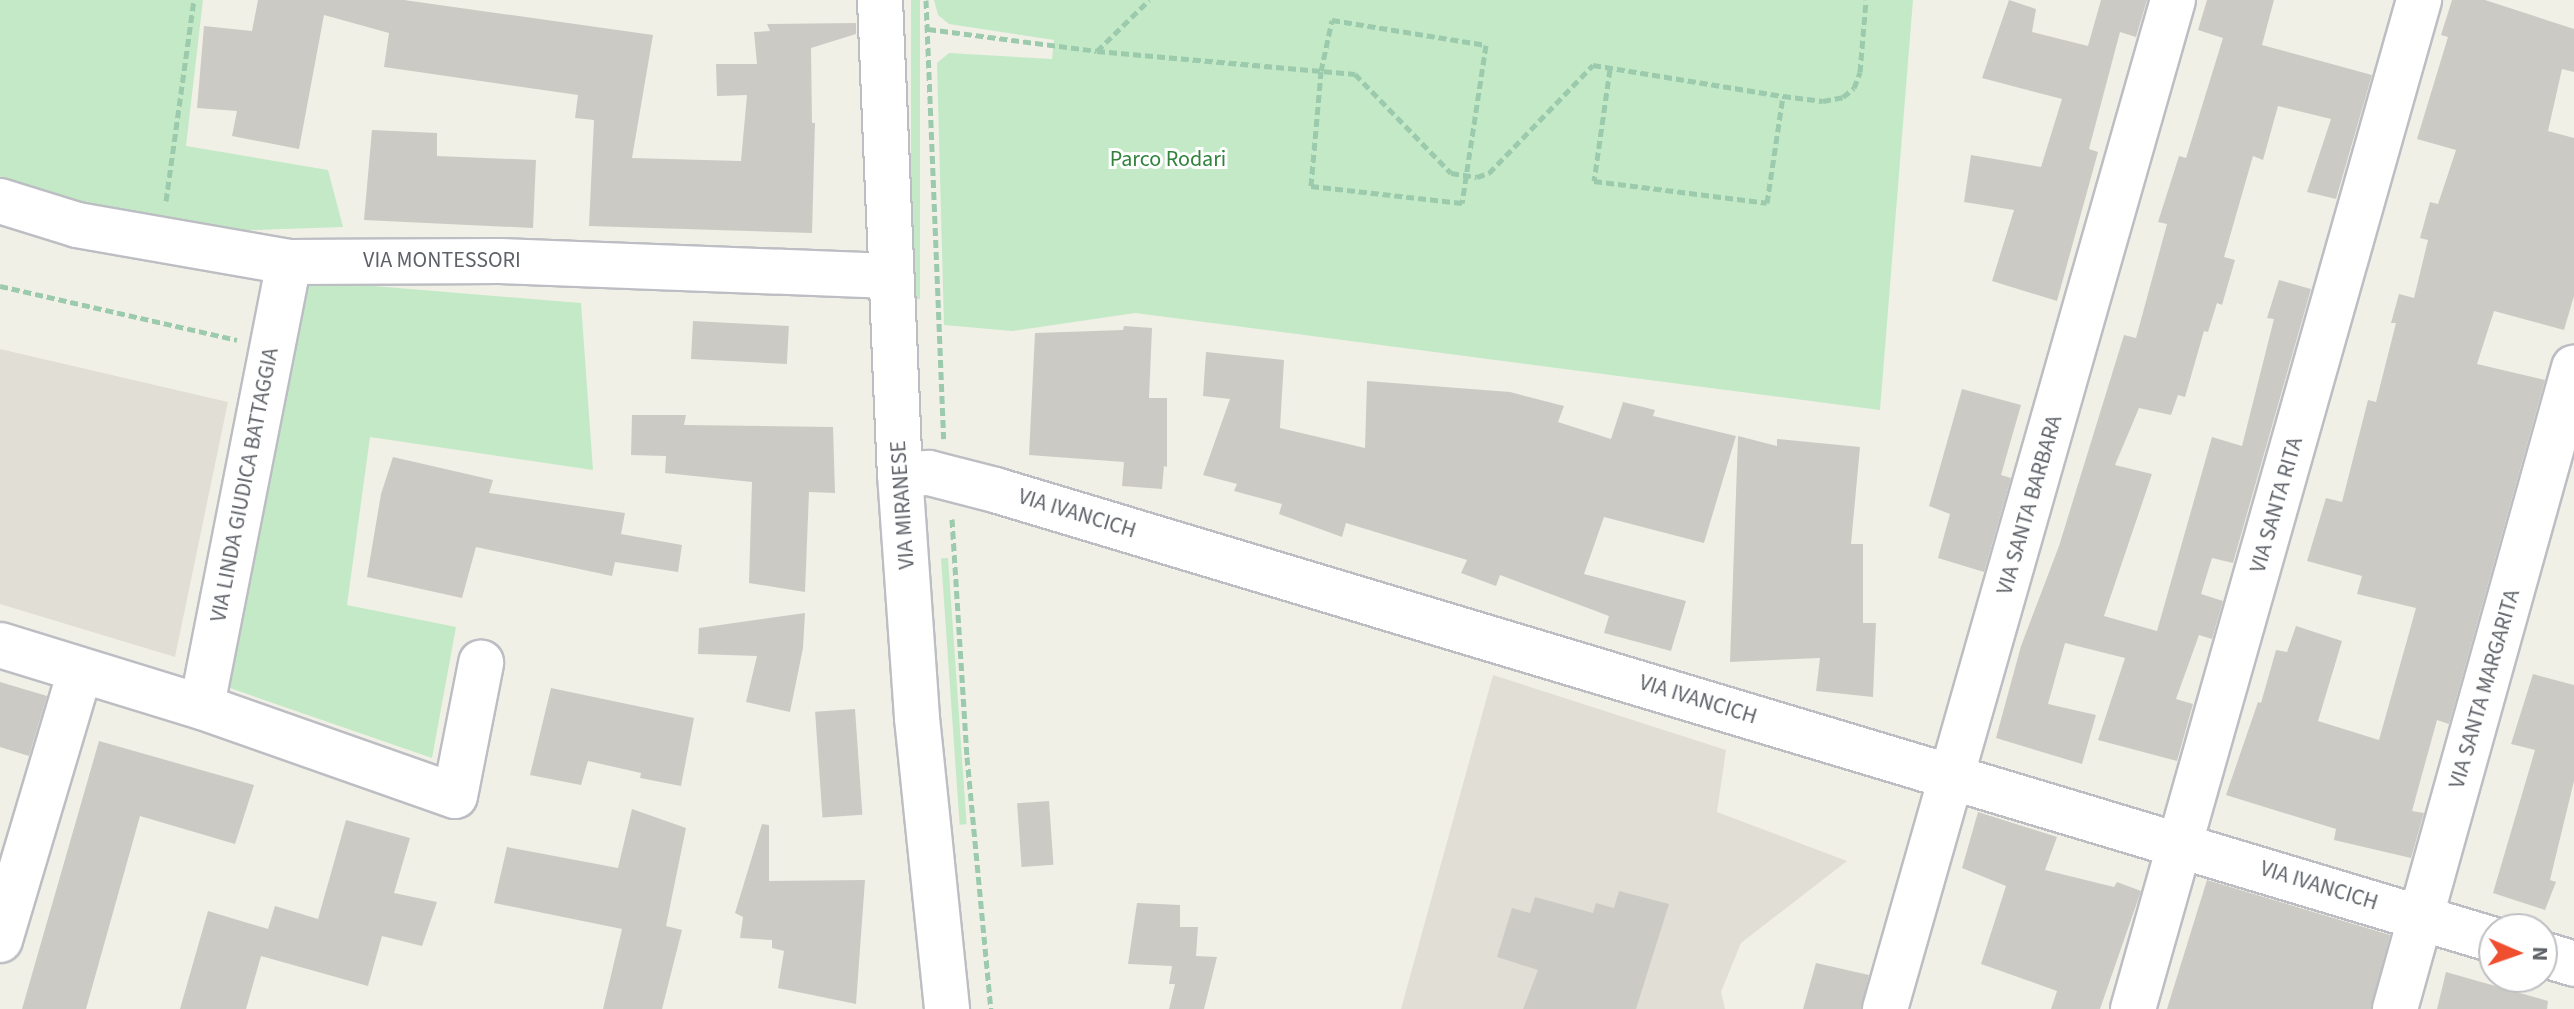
<!DOCTYPE html>
<html>
<head>
<meta charset="utf-8">
<style>
	body { margin:0 }
	#map { position:relative; width:2574px; height:1009px; overflow:hidden; background:#f1f0e7; font-family:"Source Sans 3",sans-serif }
	div>[style] { position:absolute }
	[style*='--x'] { left:calc(var(--x)*1px); top:calc(var(--y)*1px); width:calc(var(--w)*1px); rotate:calc(var(--a)*1deg) }
	.education>* { inset:0; background:#e1dfd5 }
	.green>* { inset:0; background:#c4e9c7; transform-origin:0 0 }
	.building>* { inset:0; background:#cccac4; transform-origin:0 0 }
	.path>* { height:5px; margin-top:-2.5px; transform-origin:0; background:repeating-linear-gradient(90deg,#9ccaad 0 8px,transparent 0 12px) }
	.roads { filter:drop-shadow(2px 0 #bcbec3) drop-shadow(-2px 0 #bcbec3) drop-shadow(0 2px #bcbec3) drop-shadow(0 -2px #bcbec3) }
	.minor>* { height:44px; margin:-22px; padding:0 22px; transform-origin:22px; border-radius:22px; background:#fff }
	span { translate:-50% -50%; white-space:nowrap; text-align:center; line-height:1.15; -webkit-text-stroke:6px #fff; paint-order:stroke }
	.park-label { font-size:22px; color:#31833c }
	.street-label { font-size:22px; color:#5e6268 }
	.north { position:absolute; left:2478px; top:913px; width:80px; height:80px; box-sizing:border-box; background:#fff; border:2px solid #bfc0c3; border-radius:50%; rotate:92deg; font-size:22px; font-weight:700; line-height:32px; text-align:center; color:#5e6268 }
	.north::after { content:''; display:block; margin:auto; width:28px; height:36px; background:#ef4e2f; clip-path:polygon(50% 0,100% 100%,50% 72%,0 100%) }
</style>
</head>
<body>
<div id="map">
	<div class="education">
		<i style="clip-path:polygon(0 349px,228px 402px,175px 657px,0 604px)"></i>
		<i style="clip-path:polygon(1493px 675px,1726px 750px,1717px 812px,1847px 861px,1741px 943px,1721px 992px,1725px 1009px,1401px 1009px)"></i>
	</div>
	<div class="green">
		<i style="clip-path:polygon(0 0,203px 0,186px 146px,328px 170px,343px 227px,225px 231px,88px 207px,0 177px)"></i>
		<i style="left:911px;top:0;width:9px;height:299px"></i>
		<i style="clip-path:polygon(934px 0,1913px 0,1880px 410px,1135px 313px,1012px 331px,944px 325px,937px 63px,949px 53px,1052px 59px,1054px 40px,949px 24px,938px 15px)"></i>
		<i style="clip-path:polygon(301px 280px,581px 303px,593px 470px,370px 437px,347px 605px,456px 627px,432px 758px,224px 686px)"></i>
		<i style="left:948px;top:558px;width:267px;height:7px;rotate:86deg"></i>
	</div>
	<div class="building">
		<i style="clip-path:polygon(258px 0,404px 0,653px 35px,632px 158px,741px 161px,747px 95px,717px 96px,716px 64px,757px 64px,754px 32px,770px 31px,767px 24px,856px 23px,856px 34px,811px 48px,812px 123px,815px 123px,812px 233px,589px 226px,594px 120px,575px 118px,578px 95px,384px 67px,389px 33px,324px 15px,299px 149px,232px 136px,237px 111px,197px 108px,204px 26px,252px 31px)"></i>
		<i style="clip-path:polygon(2009px 0,2036px 9px,2032px 32px,2088px 46px,2101px 0,2147px 0,2136px 37px,2120px 32px,2089px 149px,2098px 152px,2057px 301px,1992px 281px,2014px 210px,1964px 202px,1971px 155px,2041px 167px,2062px 99px,1982px 78px)"></i>
		<i style="clip-path:polygon(2207px 0,2274px 0,2262px 45px,2372px 75px,2336px 199px,2307px 192px,2331px 119px,2278px 106px,2263px 160px,2253px 156px,2224px 257px,2235px 260px,2222px 305px,2217px 303px,2208px 332px,2204px 331px,2185px 397px,2178px 395px,2171px 415px,2139px 408px,2115px 465px,2152px 474px,2104px 616px,2157px 631px,2212px 437px,2242px 446px,2274px 319px,2267px 318px,2279px 280px,2311px 289px,2233px 563px,2212px 558px,2201px 594px,2223px 601px,2212px 639px,2199px 635px,2176px 699px,2193px 704px,2177px 761px,2098px 740px,2125px 658px,2065px 643px,2048px 704px,2096px 715px,2082px 764px,1996px 738px,2021px 646px,2059px 546px,2124px 335px,2136px 338px,2167px 224px,2158px 222px,2179px 156px,2186px 158px,2223px 38px,2198px 30px)"></i>
		<i style="clip-path:polygon(2452px 0,2485px 0,2574px 29px,2574px 72px,2562px 69px,2548px 131px,2574px 138px,2574px 296px,2564px 330px,2494px 311px,2477px 364px,2545px 380px,2449px 724px,2437px 720px,2412px 811px,2424px 813px,2411px 858px,2334px 840px,2336px 829px,2226px 795px,2258px 702px,2261px 703px,2276px 650px,2287px 652px,2296px 626px,2342px 641px,2318px 721px,2379px 740px,2416px 608px,2357px 594px,2362px 576px,2307px 561px,2326px 498px,2342px 502px,2368px 400px,2376px 402px,2396px 323px,2391px 323px,2399px 294px,2414px 298px,2428px 240px,2420px 238px,2430px 202px,2438px 204px,2456px 150px,2417px 139px,2448px 37px,2441px 35px)"></i>
		<i style="clip-path:polygon(372px 130px,437px 133px,437px 156px,536px 160px,533px 228px,364px 220px)"></i>
		<i style="left:693px;top:321px;width:96px;height:38px;rotate:3deg"></i>
		<i style="clip-path:polygon(1124px 326px,1152px 328px,1149px 398px,1167px 398px,1167px 467px,1164px 466px,1162px 489px,1122px 486px,1124px 462px,1029px 455px,1035px 333px,1123px 330px)"></i>
		<i style="clip-path:polygon(1206px 352px,1284px 360px,1280px 428px,1365px 448px,1367px 381px,1510px 392px,1564px 406px,1558px 422px,1611px 439px,1623px 402px,1655px 410px,1653px 416px,1736px 436px,1704px 543px,1604px 517px,1584px 574px,1686px 601px,1671px 651px,1604px 633px,1609px 616px,1500px 575px,1496px 586px,1461px 573px,1467px 560px,1346px 523px,1342px 537px,1279px 514px,1282px 504px,1234px 491px,1237px 484px,1203px 475px,1230px 399px,1203px 396px)"></i>
		<i style="clip-path:polygon(1962px 389px,2021px 405px,2001px 475px,2011px 478px,1984px 572px,1938px 558px,1950px 514px,1929px 506px)"></i>
		<i style="clip-path:polygon(632px 415px,686px 415px,684px 425px,833px 427px,835px 493px,809px 492px,805px 592px,749px 583px,752px 482px,665px 473px,666px 456px,631px 455px)"></i>
		<i style="clip-path:polygon(1738px 436px,1777px 446px,1777px 439px,1860px 447px,1851px 544px,1863px 544px,1863px 623px,1876px 623px,1873px 697px,1816px 691px,1820px 658px,1730px 662px)"></i>
		<i style="clip-path:polygon(393px 457px,493px 480px,489px 493px,625px 513px,621px 534px,682px 545px,678px 572px,615px 562px,612px 576px,476px 547px,462px 598px,367px 577px,381px 494px)"></i>
		<i style="clip-path:polygon(805px 613px,803px 648px,790px 712px,746px 702px,757px 656px,698px 654px,699px 628px)"></i>
		<i style="clip-path:polygon(2533px 674px,2574px 685px,2574px 781px,2550px 880px,2556px 882px,2545px 910px,2493px 893px,2535px 750px,2511px 744px)"></i>
		<i style="clip-path:polygon(0 682px,47px 696px,29px 756px,0 747px)"></i>
		<i style="clip-path:polygon(551px 688px,694px 718px,681px 786px,640px 778px,641px 773px,588px 761px,581px 785px,530px 775px)"></i>
		<i style="left:855px;top:709px;width:106px;height:40px;rotate:86deg"></i>
		<i style="clip-path:polygon(99px 741px,254px 785px,235px 844px,140px 816px,86px 1009px,22px 1009px)"></i>
		<i style="left:1049px;top:801px;width:64px;height:32px;rotate:86deg"></i>
		<i style="clip-path:polygon(632px 809px,686px 828px,666px 926px,682px 930px,662px 1009px,603px 1009px,622px 929px,494px 903px,507px 847px,618px 868px)"></i>
		<i style="clip-path:polygon(1978px 812px,2057px 837px,2045px 870px,2114px 887px,2117px 882px,2141px 891px,2100px 1009px,2051px 1009px,2057px 991px,1981px 964px,2006px 886px,1962px 868px)"></i>
		<i style="clip-path:polygon(346px 820px,410px 838px,394px 893px,437px 902px,422px 946px,382px 936px,368px 986px,261px 956px,246px 1009px,180px 1009px,208px 911px,268px 929px,275px 906px,318px 919px)"></i>
		<i style="clip-path:polygon(762px 824px,769px 825px,769px 881px,865px 880px,856px 1004px,778px 988px,784px 951px,772px 948px,772px 940px,740px 938px,743px 917px,735px 913px)"></i>
		<i style="clip-path:polygon(2207px 880px,2390px 935px,2371px 1009px,2167px 1009px)"></i>
		<i style="clip-path:polygon(1619px 891px,1669px 904px,1636px 1009px,1523px 1009px,1538px 970px,1497px 957px,1512px 908px,1530px 913px,1535px 897px,1593px 913px,1596px 903px,1614px 908px)"></i>
		<i style="clip-path:polygon(1137px 903px,1180px 905px,1180px 927px,1198px 927px,1196px 956px,1217px 957px,1204px 1009px,1169px 1009px,1175px 984px,1169px 984px,1172px 966px,1128px 964px)"></i>
		<i style="clip-path:polygon(1816px 963px,1869px 975px,1861px 1009px,1803px 1009px)"></i>
		<i style="clip-path:polygon(2446px 972px,2548px 1001px,2547px 1009px,2437px 1009px)"></i>
	</div>
	<div class="path">
		<i style="--x:926;--y:0;--w:439;--a:87.7"></i>
		<i style="--x:1332;--y:20;--w:156;--a:9.2"></i>
		<i style="--x:1486;--y:45;--w:160;--a:98.6"></i>
		<i style="--x:1462;--y:203;--w:152;--a:-173.6"></i>
		<i style="--x:1311;--y:186;--w:115;--a:-85"></i>
		<i style="--x:1321;--y:71;--w:52;--a:-77.8"></i>
		<i style="--x:928;--y:29;--w:170;--a:7.4"></i>
		<i style="--x:1097;--y:51;--w:73;--a:-44.4"></i>
		<i style="--x:1097;--y:51;--w:259;--a:5.1"></i>
		<i style="--x:1355;--y:74;--w:138;--a:45.9"></i>
		<i style="--x:1451;--y:173;--w:26;--a:9"></i>
		<i style="--x:1477;--y:177;--w:13;--a:-18"></i>
		<i style="--x:1489;--y:173;--w:150;--a:-46.1"></i>
		<i style="--x:1593;--y:65;--w:193;--a:9.3"></i>
		<i style="--x:1783;--y:96;--w:40;--a:7.1"></i>
		<i style="--x:1823;--y:101;--w:20;--a:-11"></i>
		<i style="--x:1843;--y:97;--w:14;--a:-39"></i>
		<i style="--x:1854;--y:88;--w:17;--a:-69"></i>
		<i style="--x:1860;--y:72;--w:72;--a:-85.2"></i>
		<i style="--x:1610;--y:69;--w:113;--a:98.1"></i>
		<i style="--x:1594;--y:181;--w:174;--a:7.2"></i>
		<i style="--x:1767;--y:203;--w:108;--a:-81.5"></i>
		<i style="--x:166;--y:201;--w:203;--a:-82.1"></i>
		<i style="--x:0;--y:286;--w:243;--a:12.8"></i>
		<i style="--x:952;--y:519;--w:238;--a:86.4"></i>
		<i style="--x:967;--y:757;--w:253;--a:84.6"></i>
	</div>
	<div class="roads">
		<div class="minor">
			<i style="--x:880;--y:0;--w:474;--a:87.6"></i>
			<i style="--x:900;--y:474;--w:245;--a:86"></i>
			<i style="--x:917;--y:718;--w:293;--a:84.1"></i>
			<i style="--x:0;--y:201;--w:81;--a:17.3"></i>
			<i style="--x:77;--y:225;--w:215;--a:9.9"></i>
			<i style="--x:289;--y:262;--w:211;--a:-0.3"></i>
			<i style="--x:500;--y:261;--w:390;--a:2.2"></i>
			<i style="--x:289;--y:262;--w:453;--a:101.1"></i>
			<i style="--x:202;--y:707;--w:268;--a:19.4"></i>
			<i style="--x:455;--y:796;--w:136;--a:-78.9"></i>
			<i style="--x:900;--y:474;--w:29;--a:-2"></i>
			<i style="--x:929;--y:473;--w:68;--a:14.4"></i>
			<i style="--x:995;--y:490;--w:1565;--a:16.71"></i>
			<i style="--x:0;--y:645;--w:211;--a:17.1"></i>
			<i style="--x:0;--y:940;--w:280;--a:-73.4"></i>
			<i style="--x:2542;--y:954;--w:34;--a:17"></i>
			<i style="--x:1885;--y:1009;--w:1049;--a:-74.07"></i>
			<i style="--x:2133;--y:1009;--w:1049;--a:-74.17"></i>
			<i style="--x:2395;--y:1009;--w:666;--a:-74.4"></i>
		</div>
	</div>
	<div class="park-label">
		<span style="left:1168px;top:160px">Parco Rodari</span>
	</div>
	<div class="street-label">
		<span style="left:442px;top:261px">VIA MONTESSORI</span>
		<span style="left:245px;top:485px;rotate:-79deg">VIA LINDA GIUDICA BATTAGGIA</span>
		<span style="left:903px;top:505px;rotate:-94deg">VIA MIRANESE</span>
		<span style="left:2030px;top:505px;rotate:-74deg">VIA SANTA BARBARA</span>
		<span style="left:2277px;top:505px;rotate:-74deg">VIA SANTA RITA</span>
		<span style="left:1077px;top:514px;rotate:17deg">VIA IVANCICH</span>
		<span style="left:2485px;top:689px;rotate:-74deg">VIA SANTA MARGARITA</span>
		<span style="left:1698px;top:700px;rotate:17deg">VIA IVANCICH</span>
		<span style="left:2319px;top:886px;rotate:17deg">VIA IVANCICH</span>
	</div>
	<div class="north">N</div>
</div>
</body>
</html>
